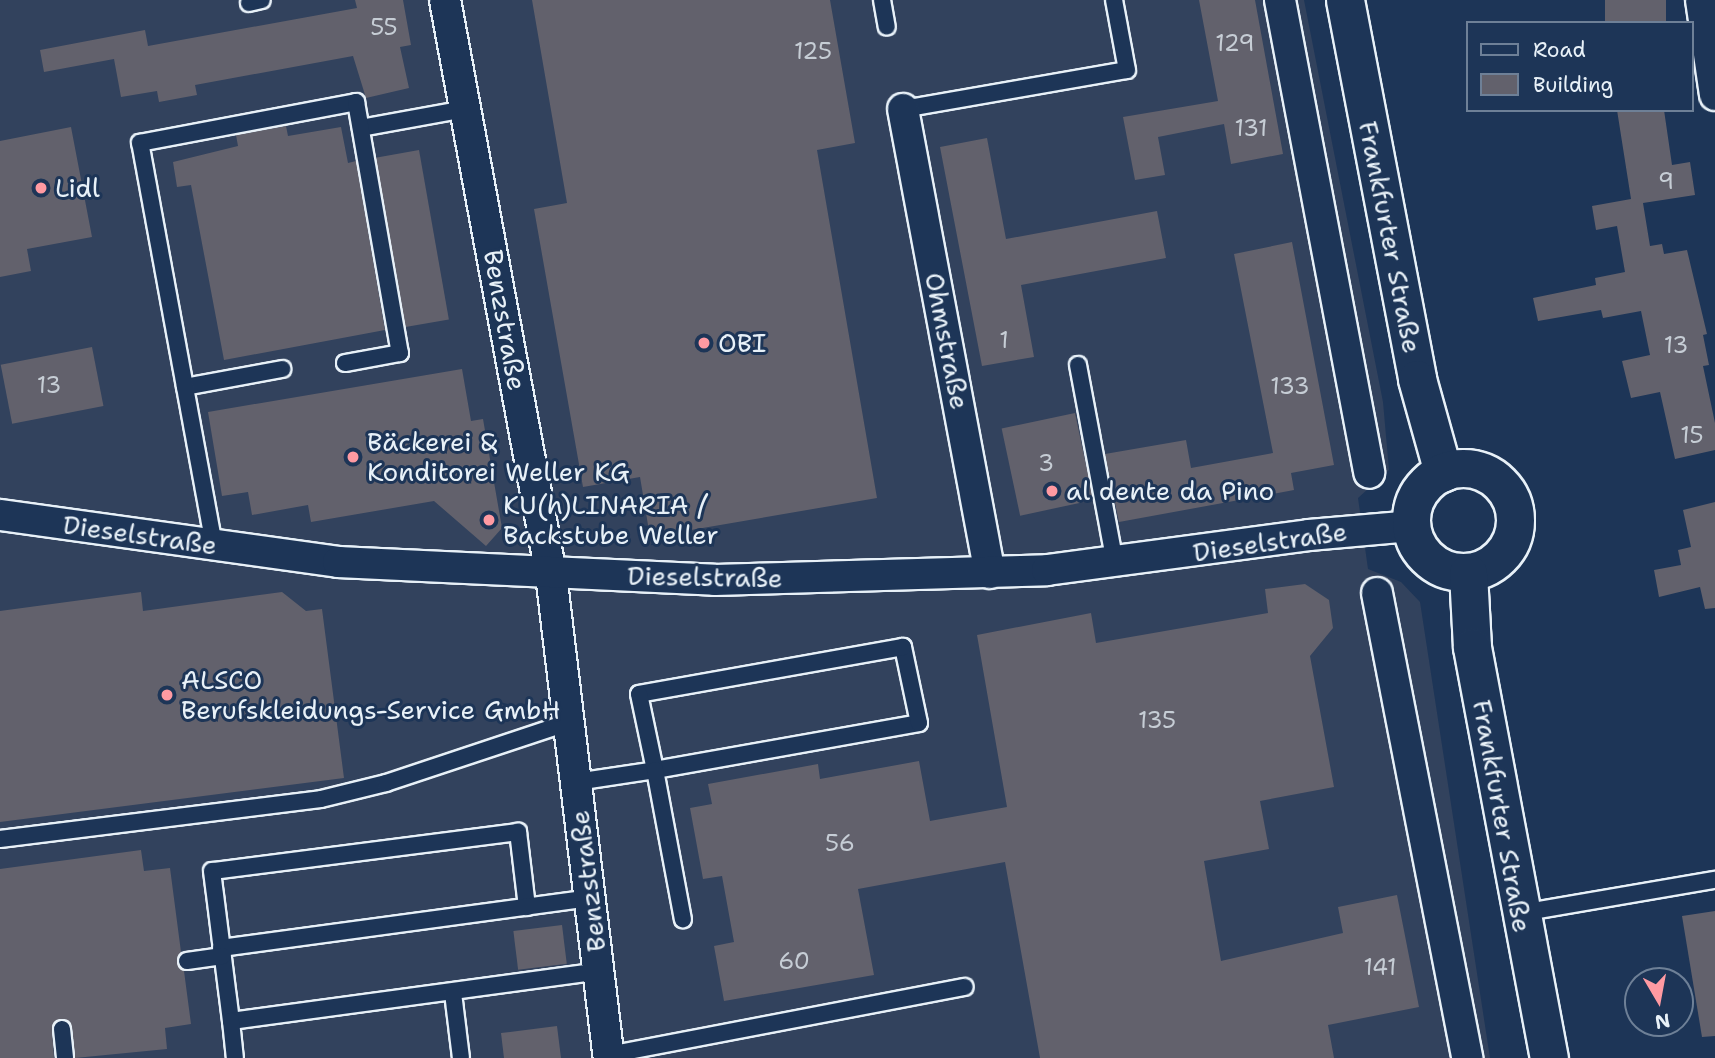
<!DOCTYPE html>
<html>
<head>
<meta charset="utf-8">
<style>
	body { margin:0 }
	#map { position:relative; width:1715px; height:1058px; overflow:hidden; background:#1d3557; font-family:"Shantell Sans",sans-serif }
	div>[style] { position:absolute }
	[style*='--x'] { left:calc(var(--x)*1px); top:calc(var(--y)*1px); width:calc(var(--w)*1px); rotate:calc(var(--a)*1deg) }
	.built>* { inset:0; background:#32425d }
	.building>* { inset:0; background:#62616c; transform-origin:0 0 }
	.roads { filter:drop-shadow(2px 0 #e8f1f8) drop-shadow(-2px 0 #e8f1f8) drop-shadow(0 2px #e8f1f8) drop-shadow(0 -2px #e8f1f8) }
	.service>* { height:16px; margin:-8px; padding:0 8px; transform-origin:8px; border-radius:8px; background:#1d3557 }
	.minor>* { height:30px; margin:-15px; padding:0 15px; transform-origin:15px; border-radius:15px; background:#1d3557 }
	.tertiary>* { height:37px; margin:-18.5px; padding:0 18.5px; transform-origin:18.5px; border-radius:18.5px; background:#1d3557 }
	.tertiary>.ring { margin:-18.5px; padding:0; box-sizing:content-box; background:none; border:37px solid #1d3557; border-radius:50% }
	.dots>* { width:19px; height:19px; translate:-50% -50%; box-sizing:border-box; border:4px solid #1d3557; border-radius:50% }
	span { translate:-50% -50%; white-space:nowrap; text-align:center; line-height:1.15; -webkit-text-stroke:6px #1d3557; paint-order:stroke }
	.number-label { font-size:23px; color:#c6cdd5 }
	.number-label span { -webkit-text-stroke-width:0 }
	.poi-label { font-size:26px; color:#e8f1f8 }
	.left { translate:0 -50%; text-align:left }
	.street-label { font-size:26px; color:#e8f1f8 }
	.legend { position:absolute; left:1466px; top:21px; width:228px; height:91px; box-sizing:border-box; background:#1d3557; border:2px solid #6e8097; margin:0; padding:9px 12px; list-style:none; font-size:21px; color:#e8f1f8 }
	.legend li { display:flex; align-items:center; gap:14px; height:35px }
	.legend b { width:35px; border:2px solid #6e8097 }
	.north { position:absolute; left:1624px; top:967px; width:70px; height:70px; box-sizing:border-box; background:#1d3557; border:2px solid #6e8097; border-radius:50%; rotate:170deg; font-size:19px; font-weight:700; line-height:28px; text-align:center; color:#e8f1f8 }
	.north::after { content:''; display:block; margin:auto; width:24px; height:32px; background:#ff9aa2; clip-path:polygon(50% 0,100% 100%,50% 72%,0 100%) }
</style>
</head>
<body>
<div id="map">
	<div class="built">
		<i style="clip-path:polygon(0 0,1304px 0,1383px 402px,1389px 470px,1358px 498px,1368px 569px,1401px 582px,1420px 602px,1490px 1058px,0 1058px)"></i>
	</div>
	<div class="building">
		<i style="clip-path:polygon(355px 0,403px 0,411px 45px,400px 47px,409px 88px,366px 98px,353px 56px,195px 85px,197px 95px,159px 102px,157px 91px,121px 97px,114px 59px,44px 72px,40px 50px,145px 30px,148px 46px,357px 8px)"></i>
		<i style="clip-path:polygon(532px 0,830px 0,855px 143px,817px 150px,877px 498px,650px 537px,640px 477px,583px 487px,534px 209px,567px 203px)"></i>
		<i style="clip-path:polygon(1199px 0,1255px 0,1283px 154px,1231px 164px,1224px 124px,1158px 137px,1165px 175px,1135px 180px,1123px 117px,1218px 101px)"></i>
		<i style="left:1605px;top:0;width:61px;height:23px"></i>
		<i style="clip-path:polygon(1617px 110px,1664px 110px,1672px 165px,1690px 162px,1695px 195px,1643px 203px,1650px 246px,1662px 244px,1664px 254px,1687px 250px,1707px 334px,1703px 335px,1709px 365px,1703px 366px,1715px 423px,1715px 450px,1675px 459px,1660px 392px,1631px 398px,1622px 361px,1650px 355px,1641px 311px,1603px 318px,1601px 310px,1538px 321px,1533px 298px,1596px 285px,1595px 278px,1625px 272px,1617px 226px,1596px 230px,1592px 206px,1631px 199px)"></i>
		<i style="clip-path:polygon(286px 126px,288px 136px,341px 127px,348px 163px,356px 161px,385px 330px,224px 360px,191px 185px,177px 187px,173px 162px,238px 146px,236px 135px)"></i>
		<i style="clip-path:polygon(71px 127px,92px 237px,27px 249px,31px 271px,0 277px,0 141px)"></i>
		<i style="clip-path:polygon(987px 138px,1006px 239px,1157px 211px,1166px 258px,1021px 285px,1034px 357px,982px 366px,940px 147px)"></i>
		<i style="left:419px;top:150px;width:172px;height:44px;rotate:80deg"></i>
		<i style="clip-path:polygon(1292px 242px,1334px 465px,1291px 473px,1294px 490px,1119px 522px,1105px 454px,1186px 440px,1191px 468px,1273px 453px,1234px 254px)"></i>
		<i style="left:92px;top:347px;width:60px;height:93px;rotate:79deg"></i>
		<i style="clip-path:polygon(462px 369px,471px 421px,483px 419px,502px 528px,486px 546px,434px 501px,311px 522px,308px 505px,252px 515px,248px 492px,222px 496px,208px 412px)"></i>
		<i style="left:1075px;top:413px;width:89px;height:75px;rotate:78deg"></i>
		<i style="clip-path:polygon(1715px 502px,1715px 608px,1705px 609px,1700px 587px,1659px 597px,1654px 570px,1681px 565px,1678px 550px,1691px 547px,1683px 510px)"></i>
		<i style="clip-path:polygon(1305px 584px,1329px 600px,1333px 628px,1310px 656px,1334px 787px,1260px 801px,1269px 849px,1204px 861px,1221px 961px,1343px 933px,1338px 907px,1397px 895px,1419px 1007px,1328px 1025px,1334px 1058px,1040px 1058px,1005px 862px,858px 889px,874px 975px,724px 1001px,714px 946px,734px 942px,722px 876px,703px 879px,690px 808px,712px 804px,708px 784px,818px 764px,820px 779px,919px 761px,930px 821px,1007px 807px,977px 635px,1091px 613px,1096px 643px,1268px 613px,1265px 589px)"></i>
		<i style="clip-path:polygon(141px 592px,143px 611px,282px 592px,306px 611px,322px 609px,344px 778px,0 822px,0 611px)"></i>
		<i style="clip-path:polygon(141px 850px,144px 871px,170px 868px,181px 952px,177px 962px,184px 971px,191px 1024px,165px 1028px,167px 1049px,75px 1058px,72px 1027px,60px 1019px,52px 1029px,54px 1058px,0 1058px,0 869px)"></i>
		<i style="clip-path:polygon(1715px 911px,1715px 1036px,1702px 1037px,1682px 916px)"></i>
		<i style="left:562px;top:925px;width:39px;height:49px;rotate:83deg"></i>
		<i style="clip-path:polygon(557px 1026px,561px 1058px,504px 1058px,501px 1033px)"></i>
	</div>
	<div class="roads">
		<div class="service">
			<i style="--x:882;--y:0;--w:27;--a:80"></i>
			<i style="--x:249;--y:3;--w:13;--a:-13"></i>
			<i style="--x:903;--y:109;--w:227;--a:-9.9"></i>
			<i style="--x:1127;--y:70;--w:71;--a:-100.5"></i>
			<i style="--x:361;--y:128;--w:107;--a:-10.3"></i>
			<i style="--x:1078;--y:365;--w:201;--a:79.4"></i>
			<i style="--x:185;--y:387;--w:99;--a:-10.5"></i>
			<i style="--x:214;--y:545;--w:409;--a:-100.4"></i>
			<i style="--x:140;--y:143;--w:220;--a:-10.7"></i>
			<i style="--x:356;--y:102;--w:255;--a:80.1"></i>
			<i style="--x:400;--y:353;--w:56;--a:169.7"></i>
			<i style="--x:576;--y:782;--w:80;--a:-8.6"></i>
			<i style="--x:655;--y:770;--w:268;--a:-10.1"></i>
			<i style="--x:919;--y:723;--w:78;--a:-101.9"></i>
			<i style="--x:903;--y:647;--w:268;--a:169.9"></i>
			<i style="--x:639;--y:694;--w:78;--a:78.1"></i>
			<i style="--x:655;--y:770;--w:152;--a:79.4"></i>
			<i style="--x:0;--y:839;--w:323;--a:-7.1"></i>
			<i style="--x:321;--y:799;--w:67;--a:-13.8"></i>
			<i style="--x:386;--y:783;--w:193;--a:-18.4"></i>
			<i style="--x:527;--y:907;--w:76;--a:-96.8"></i>
			<i style="--x:518;--y:832;--w:308;--a:172.7"></i>
			<i style="--x:212;--y:871;--w:151;--a:82.8"></i>
			<i style="--x:231;--y:1021;--w:371;--a:-7.7"></i>
			<i style="--x:1521;--y:913;--w:197;--a:-9.7"></i>
			<i style="--x:221;--y:948;--w:372;--a:-7.7"></i>
			<i style="--x:187;--y:961;--w:36;--a:-8"></i>
			<i style="--x:453;--y:993;--w:65;--a:83"></i>
			<i style="--x:231;--y:1021;--w:37;--a:84"></i>
			<i style="--x:62;--y:1029;--w:29;--a:84"></i>
			<i style="--x:608;--y:1055;--w:363;--a:-10.8"></i>
		</div>
		<div class="minor">
			<i style="--x:445;--y:0;--w:584;--a:79.54"></i>
			<i style="--x:551;--y:574;--w:487;--a:83.2"></i>
			<i style="--x:1280;--y:0;--w:481;--a:79.3"></i>
			<i style="--x:1701;--y:0;--w:96;--a:81.6"></i>
			<i style="--x:903;--y:109;--w:472;--a:79.4"></i>
			<i style="--x:0;--y:515;--w:341;--a:7.9"></i>
			<i style="--x:338;--y:562;--w:377;--a:2.7"></i>
			<i style="--x:715;--y:580;--w:332;--a:-1.7"></i>
			<i style="--x:1047;--y:570;--w:264;--a:-7.6"></i>
			<i style="--x:1309;--y:535;--w:102;--a:-5"></i>
			<i style="--x:1377;--y:593;--w:474;--a:79"></i>
		</div>
		<div class="tertiary">
			<i style="--x:1345;--y:0;--w:386;--a:79.2"></i>
			<i style="--x:1417;--y:379;--w:97;--a:74.4"></i>
			<i class="ring" style="left:1411px;top:468px;width:67px;height:67px"></i>
			<i style="--x:1468;--y:573;--w:74;--a:86.9"></i>
			<i style="--x:1472;--y:647;--w:418;--a:79.4"></i>
		</div>
	</div>
	<div class="dots">
		<i style="left:41px;top:188px;background:#ff9aa2"></i>
		<i style="left:704px;top:343px;background:#ff9aa2"></i>
		<i style="left:353px;top:457px;background:#ff9aa2"></i>
		<i style="left:1052px;top:491px;background:#ff9aa2"></i>
		<i style="left:489px;top:520px;background:#ff9aa2"></i>
		<i style="left:167px;top:695px;background:#ff9aa2"></i>
	</div>
	<div class="number-label">
		<span style="left:384px;top:27px">55</span>
		<span style="left:1235px;top:43px">129</span>
		<span style="left:813px;top:51px">125</span>
		<span style="left:1251px;top:128px">131</span>
		<span style="left:1666px;top:181px">9</span>
		<span style="left:1004px;top:340px">1</span>
		<span style="left:1676px;top:345px">13</span>
		<span style="left:49px;top:385px">13</span>
		<span style="left:1290px;top:386px">133</span>
		<span style="left:1692px;top:435px">15</span>
		<span style="left:1046px;top:463px">3</span>
		<span style="left:1157px;top:720px">135</span>
		<span style="left:840px;top:843px">56</span>
		<span style="left:794px;top:961px">60</span>
		<span style="left:1380px;top:967px">141</span>
	</div>
	<div class="poi-label">
		<span class="left" style="left:55px;top:188px">Lidl</span>
		<span class="left" style="left:718px;top:343px">OBI</span>
		<span class="left" style="left:367px;top:457px">Bäckerei &amp;<br>Konditorei Weller KG</span>
		<span class="left" style="left:1066px;top:491px">al dente da Pino</span>
		<span class="left" style="left:503px;top:520px">KU(h)LINARIA /<br>Backstube Weller</span>
		<span class="left" style="left:181px;top:695px">ALSCO<br>Berufskleidungs-Service GmbH</span>
	</div>
	<div class="street-label">
		<span style="left:1390px;top:237px;rotate:79deg">Frankfurter Straße</span>
		<span style="left:505px;top:320px;rotate:80deg">Benzstraße</span>
		<span style="left:947px;top:341px;rotate:79deg">Ohmstraße</span>
		<span style="left:140px;top:535px;rotate:8deg">Dieselstraße</span>
		<span style="left:1270px;top:542px;rotate:-8deg">Dieselstraße</span>
		<span style="left:705px;top:577px;rotate:1deg">Dieselstraße</span>
		<span style="left:1502px;top:816px;rotate:80deg">Frankfurter Straße</span>
		<span style="left:588px;top:881px;rotate:-97deg">Benzstraße</span>
	</div>
	<ul class="legend">
	<li><b style="height:9px;background:#1d3557"></b>Road</li>
	<li><b style="height:19px;background:#62616c"></b>Building</li>
	</ul>
	<div class="north">N</div>
</div>
</body>
</html>
